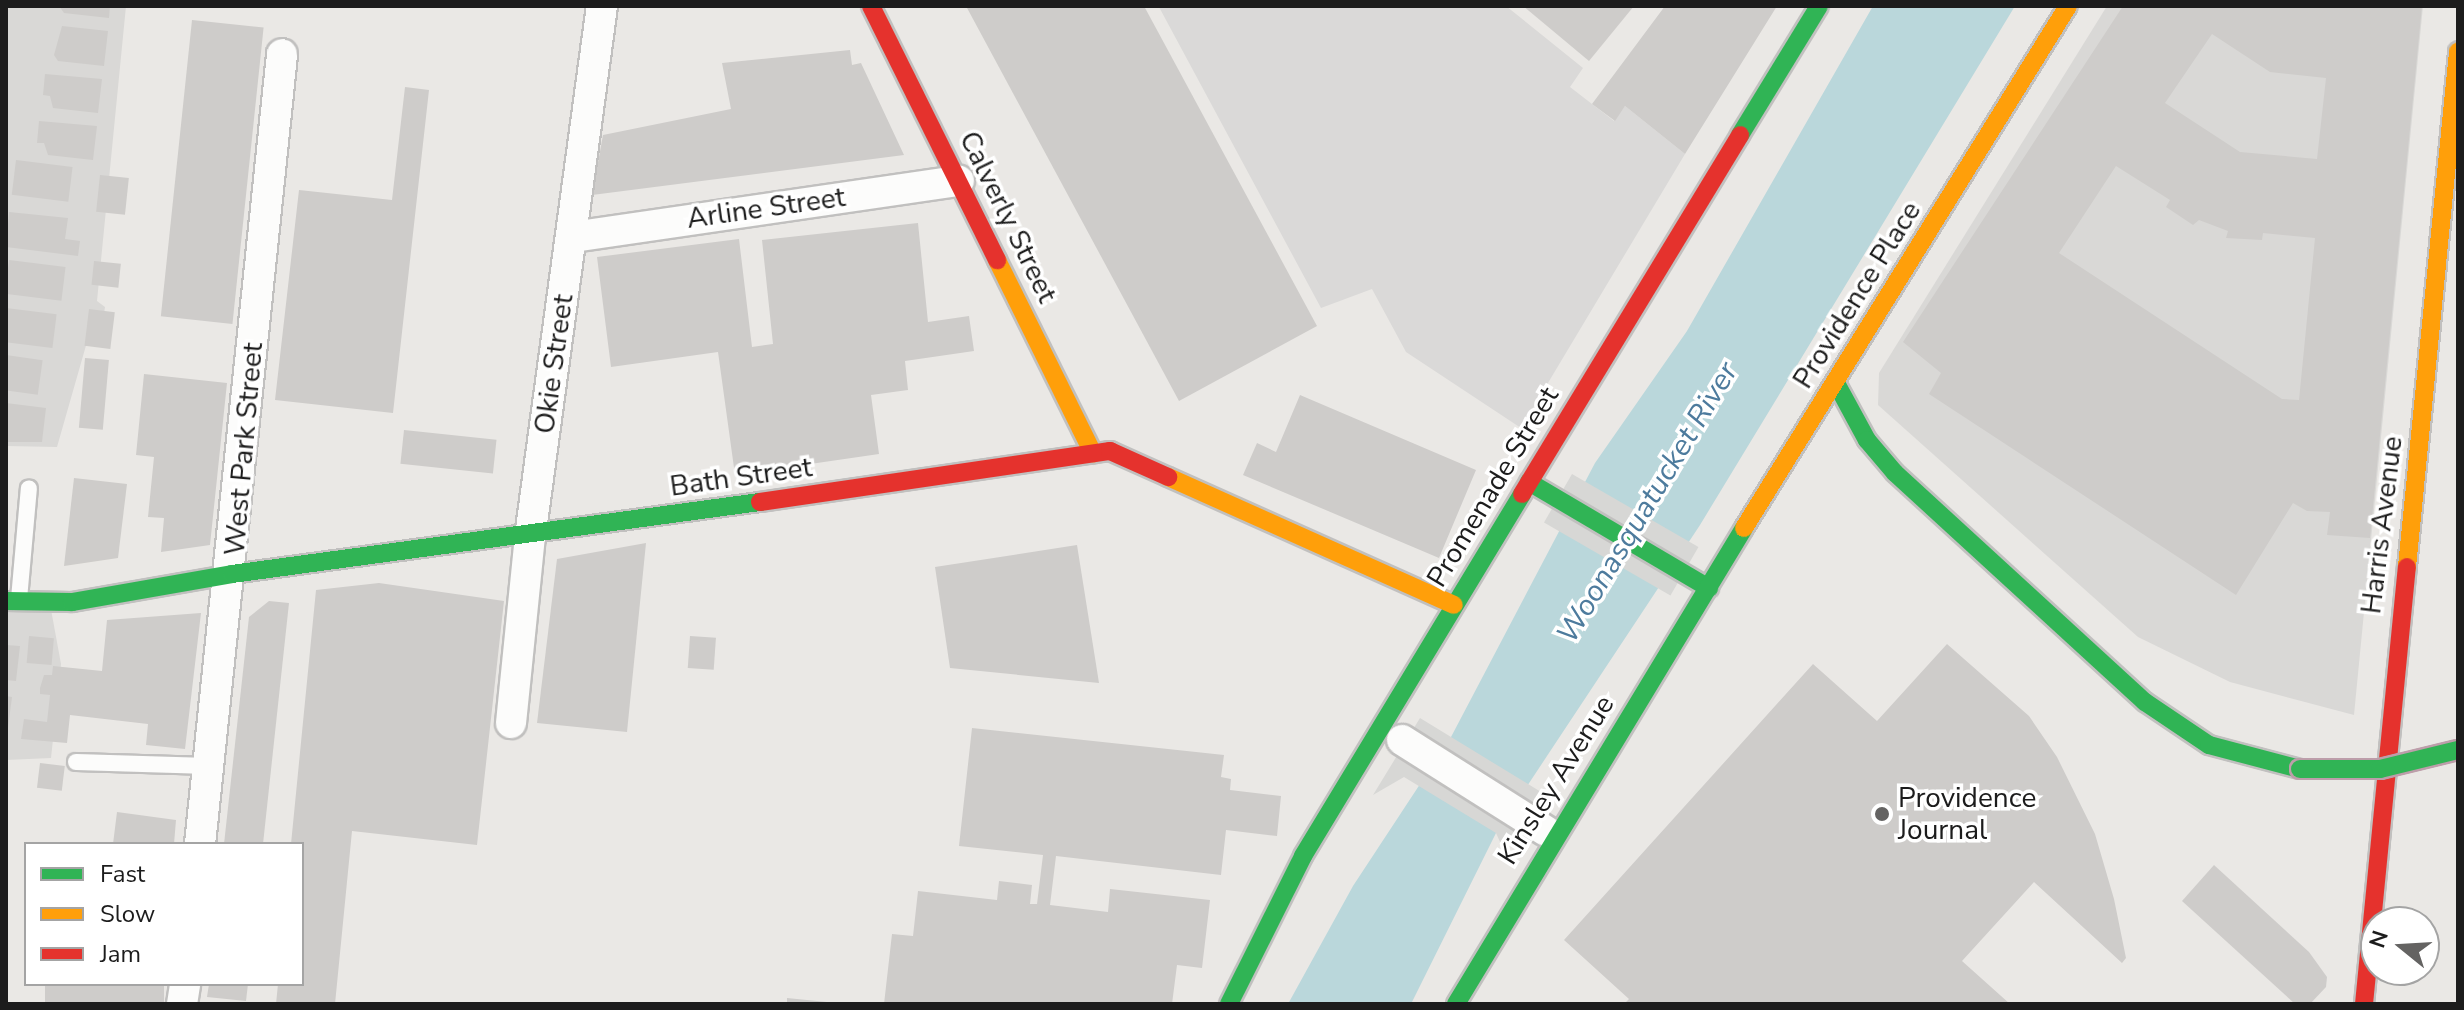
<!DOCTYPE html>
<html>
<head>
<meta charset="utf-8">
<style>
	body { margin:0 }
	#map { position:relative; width:2464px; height:1010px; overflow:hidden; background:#eae8e5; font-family:"Nunito Sans",sans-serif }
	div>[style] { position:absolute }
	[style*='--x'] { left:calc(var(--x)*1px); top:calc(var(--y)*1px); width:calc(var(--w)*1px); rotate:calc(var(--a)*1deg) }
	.residential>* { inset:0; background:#d9d8d6 }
	.parking>* { inset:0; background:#dad9d8 }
	.water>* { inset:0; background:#bad7db }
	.pier>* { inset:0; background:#d7d7d5; transform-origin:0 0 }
	.building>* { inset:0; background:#ceccca; transform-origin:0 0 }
	.roads { filter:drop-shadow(2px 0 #c1c0bf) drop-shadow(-2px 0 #c1c0bf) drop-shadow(0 2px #c1c0bf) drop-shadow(0 -2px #c1c0bf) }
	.lane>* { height:16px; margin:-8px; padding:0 8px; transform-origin:8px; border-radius:8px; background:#fcfcfb }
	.street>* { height:30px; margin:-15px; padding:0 15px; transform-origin:15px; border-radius:15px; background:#fcfcfb }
	.fast>* { height:18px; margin:-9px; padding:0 9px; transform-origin:9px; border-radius:9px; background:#30b455 }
	.slow>* { height:18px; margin:-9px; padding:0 9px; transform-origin:9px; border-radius:9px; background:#ff9f0a }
	.jam>* { height:18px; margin:-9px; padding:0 9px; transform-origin:9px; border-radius:9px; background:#e5322d }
	.bridges { filter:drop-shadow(2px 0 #bd9eaa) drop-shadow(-2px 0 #bd9eaa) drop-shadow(0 2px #bd9eaa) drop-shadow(0 -2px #bd9eaa) }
	.fast-bridge>* { height:18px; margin:-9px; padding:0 9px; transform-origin:9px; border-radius:9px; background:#30b455 }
	.dots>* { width:22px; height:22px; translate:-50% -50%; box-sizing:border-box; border:4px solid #fff; border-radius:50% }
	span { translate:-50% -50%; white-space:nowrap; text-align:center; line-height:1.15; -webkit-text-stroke:7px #fff; paint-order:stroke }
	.street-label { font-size:28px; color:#1c1c1c }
	.poi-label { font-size:28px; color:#1c1c1c }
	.left { translate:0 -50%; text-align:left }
	.water-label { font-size:30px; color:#4d7b9d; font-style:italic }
	.frame { position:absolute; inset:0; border:8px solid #1c1c1c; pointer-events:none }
	.legend { position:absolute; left:24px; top:842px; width:280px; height:144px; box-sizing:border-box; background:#fff; border:2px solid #a4a4a4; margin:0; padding:10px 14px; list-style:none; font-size:24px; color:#1c1c1c }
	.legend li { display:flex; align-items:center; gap:16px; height:40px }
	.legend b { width:40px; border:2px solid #a4a4a4 }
	.north { position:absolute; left:2360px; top:906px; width:80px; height:80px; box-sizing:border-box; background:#fff; border:2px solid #a4a4a4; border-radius:50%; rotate:288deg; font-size:22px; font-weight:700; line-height:32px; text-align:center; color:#1c1c1c }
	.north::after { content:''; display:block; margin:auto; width:28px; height:36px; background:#646362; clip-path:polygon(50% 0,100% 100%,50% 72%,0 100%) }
</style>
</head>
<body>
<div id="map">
	<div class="residential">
		<i style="clip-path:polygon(6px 6px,126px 6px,97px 301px,105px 307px,101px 335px,89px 335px,57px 447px,6px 446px)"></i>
		<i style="clip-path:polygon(2107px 6px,2423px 6px,2354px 715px,2230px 682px,2138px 637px,1878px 405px,1879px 373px)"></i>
		<i style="clip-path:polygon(50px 604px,61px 664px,51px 758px,6px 760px,6px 607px)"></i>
	</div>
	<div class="parking">
		<i style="clip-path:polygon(1506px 6px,1583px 68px,1570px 87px,1614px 121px,1625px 106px,1685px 154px,1521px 428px,1406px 352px,1372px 289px,1321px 308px,1159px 7px)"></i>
	</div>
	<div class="water">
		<i style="clip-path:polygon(1873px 6px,2015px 6px,1700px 525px,1496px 833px,1411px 1004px,1288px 1004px,1353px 886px,1451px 737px,1595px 463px,1687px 331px)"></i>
	</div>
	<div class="pier">
		<i style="left:1572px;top:474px;width:146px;height:56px;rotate:30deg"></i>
		<i style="clip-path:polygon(1420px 718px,1541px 792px,1505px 853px,1496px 833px,1404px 777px,1373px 795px)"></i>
	</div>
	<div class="building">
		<i style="clip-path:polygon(59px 6px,110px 6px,109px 18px,64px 13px)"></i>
		<i style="clip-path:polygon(966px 6px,1144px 6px,1317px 326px,1179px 401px)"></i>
		<i style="clip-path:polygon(1523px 6px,1634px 6px,1589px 61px)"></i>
		<i style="clip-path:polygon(1665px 6px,1777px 6px,1685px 154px,1625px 106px,1615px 121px,1592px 104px)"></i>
		<i style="clip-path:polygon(evenodd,2123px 6px,2422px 6px,2370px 538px,2327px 535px,2330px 512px,2307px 511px,2293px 503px,2236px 595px,1929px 394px,1941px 373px,1903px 342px,2123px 6px,2212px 34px,2270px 72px,2326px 78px,2317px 159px,2240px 152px,2165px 103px,2212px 34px,2123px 6px,2116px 166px,2170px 200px,2166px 207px,2193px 225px,2199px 220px,2228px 231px,2226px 238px,2262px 240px,2263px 233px,2315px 238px,2299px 400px,2282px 399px,2059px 253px,2116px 166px)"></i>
		<i style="left:192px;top:20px;width:72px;height:298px;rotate:6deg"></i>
		<i style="clip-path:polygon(62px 26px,108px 31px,104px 66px,58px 61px,54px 55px)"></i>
		<i style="clip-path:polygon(850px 50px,852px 65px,861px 63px,904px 155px,592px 195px,603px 135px,731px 109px,722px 63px)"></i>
		<i style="clip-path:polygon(45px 74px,102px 79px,98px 113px,53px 108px,50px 96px,43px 95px)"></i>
		<i style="clip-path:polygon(405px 87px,429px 90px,393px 413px,275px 400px,299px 190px,392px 200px)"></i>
		<i style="clip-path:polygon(39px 121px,97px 126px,93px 160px,48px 155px,44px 143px,37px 143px)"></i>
		<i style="left:16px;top:160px;width:57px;height:35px;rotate:7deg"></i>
		<i style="left:100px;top:175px;width:29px;height:37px;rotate:6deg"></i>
		<i style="clip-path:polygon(9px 212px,68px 218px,65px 239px,80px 241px,78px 256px,6px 247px)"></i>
		<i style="clip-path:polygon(918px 223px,928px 322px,969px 316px,974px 351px,905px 361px,908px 390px,871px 395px,879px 454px,735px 475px,718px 352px,611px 367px,597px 257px,739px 239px,752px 347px,773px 344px,762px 240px)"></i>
		<i style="left:9px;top:260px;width:57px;height:34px;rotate:7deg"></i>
		<i style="left:94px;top:261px;width:27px;height:24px;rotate:6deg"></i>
		<i style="left:6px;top:308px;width:51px;height:34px;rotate:7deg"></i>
		<i style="left:89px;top:309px;width:26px;height:37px;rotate:7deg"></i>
		<i style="left:6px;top:355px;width:37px;height:35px;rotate:8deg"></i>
		<i style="left:85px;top:358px;width:24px;height:70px;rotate:5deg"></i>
		<i style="clip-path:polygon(144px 374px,227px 383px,210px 545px,161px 552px,164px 518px,148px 517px,154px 457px,136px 455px)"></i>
		<i style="clip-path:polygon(1300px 395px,1476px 470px,1439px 558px,1243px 475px,1257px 443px,1276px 452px)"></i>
		<i style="clip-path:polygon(6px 403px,46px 408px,42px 442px,8px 442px)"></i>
		<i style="left:404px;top:430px;width:93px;height:34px;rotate:6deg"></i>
		<i style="clip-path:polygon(74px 478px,127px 484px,118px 558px,64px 566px)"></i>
		<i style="clip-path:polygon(646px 543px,627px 732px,537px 723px,557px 559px)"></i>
		<i style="clip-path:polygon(1077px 545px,1099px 683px,950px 668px,935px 567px)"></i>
		<i style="clip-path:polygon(379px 583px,504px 601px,477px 845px,352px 831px,335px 1004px,276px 1004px,278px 984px,302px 984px,302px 844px,291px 844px,316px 590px)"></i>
		<i style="clip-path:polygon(269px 601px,289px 603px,263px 844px,224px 844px,249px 617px)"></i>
		<i style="clip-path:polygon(201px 613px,185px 749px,146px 745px,148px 724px,70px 715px,67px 743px,21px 739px,24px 719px,47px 722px,50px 695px,40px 694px,40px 688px,44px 675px,52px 675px,53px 666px,102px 671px,107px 620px)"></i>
		<i style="left:29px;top:636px;width:25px;height:27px;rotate:5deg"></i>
		<i style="left:690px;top:636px;width:26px;height:32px;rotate:4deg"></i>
		<i style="clip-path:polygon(1947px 644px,2029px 716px,2057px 757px,2095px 834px,2114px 899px,2126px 958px,2122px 963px,2034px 882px,1962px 961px,2010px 1004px,1624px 1004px,1629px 999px,1564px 940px,1813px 664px,1877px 721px)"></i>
		<i style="clip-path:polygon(6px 645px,20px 646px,16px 681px,6px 680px)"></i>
		<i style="clip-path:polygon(6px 696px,12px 697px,8px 728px,6px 728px)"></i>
		<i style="clip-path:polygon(972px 728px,1224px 755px,1221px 777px,1231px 779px,1230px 790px,1281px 796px,1277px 836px,1226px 830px,1221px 875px,1056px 856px,1050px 905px,1108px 912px,1110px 889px,1210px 900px,1202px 968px,1177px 965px,1172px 1004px,884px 1004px,892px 934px,913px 936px,918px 891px,997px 900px,999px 881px,1032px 885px,1030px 904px,1037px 904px,1043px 855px,959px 846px)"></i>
		<i style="left:40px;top:763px;width:25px;height:25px;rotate:7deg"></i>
		<i style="clip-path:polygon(117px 812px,176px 820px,174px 844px,113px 844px)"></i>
		<i style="clip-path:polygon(2214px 865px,2309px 952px,2327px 977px,2326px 987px,2310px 1004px,2295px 1004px,2182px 901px)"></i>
		<i style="left:45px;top:984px;width:119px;height:20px"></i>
		<i style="clip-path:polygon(209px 984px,248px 984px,246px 1001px,207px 997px)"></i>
		<i style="clip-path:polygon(787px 998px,827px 1002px,827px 1004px,787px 1004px)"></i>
	</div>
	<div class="roads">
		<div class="lane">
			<i style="--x:19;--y:599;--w:111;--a:-84.9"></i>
			<i style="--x:76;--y:762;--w:133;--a:1.7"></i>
		</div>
		<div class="street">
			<i style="--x:573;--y:237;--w:390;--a:-8.3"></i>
			<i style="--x:511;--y:723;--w:187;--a:-84.2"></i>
			<i style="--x:530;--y:537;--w:536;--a:-82.28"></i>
			<i style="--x:1402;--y:740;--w:170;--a:32.3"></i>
			<i style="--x:200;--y:844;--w:794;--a:-84.07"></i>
			<i style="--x:182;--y:1004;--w:20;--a:-81"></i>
		</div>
		<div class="fast">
			<i style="--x:1740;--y:135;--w:151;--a:-58.5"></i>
			<i style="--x:1836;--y:383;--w:65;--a:61.5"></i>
			<i style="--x:1867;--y:440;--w:43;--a:49.7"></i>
			<i style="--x:1895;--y:473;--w:339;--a:42.5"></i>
			<i style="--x:2145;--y:702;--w:77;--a:33.9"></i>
			<i style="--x:2209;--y:745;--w:94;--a:14.8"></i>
			<i style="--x:1529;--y:482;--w:209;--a:30.5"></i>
			<i style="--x:6;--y:601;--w:66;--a:0.9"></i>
			<i style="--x:72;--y:602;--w:162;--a:-9.9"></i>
			<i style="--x:232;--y:574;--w:533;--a:-7.77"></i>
			<i style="--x:1229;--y:1004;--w:165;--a:-63.4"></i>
			<i style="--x:1303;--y:856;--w:423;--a:-58.8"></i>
			<i style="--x:1456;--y:1004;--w:556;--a:-58.82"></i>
		</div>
		<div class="slow">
			<i style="--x:997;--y:260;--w:216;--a:63.6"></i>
			<i style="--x:1168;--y:477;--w:313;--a:24.1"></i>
			<i style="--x:1744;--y:528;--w:614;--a:-58.17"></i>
			<i style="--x:2407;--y:567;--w:518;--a:-84.34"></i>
		</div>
		<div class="jam">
			<i style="--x:871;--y:6;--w:284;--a:63.6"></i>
			<i style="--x:1522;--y:494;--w:420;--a:-58.7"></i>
			<i style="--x:760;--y:502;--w:354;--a:-8.3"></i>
			<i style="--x:1110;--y:451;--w:64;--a:24.1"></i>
			<i style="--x:2364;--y:1004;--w:439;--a:-84.4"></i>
		</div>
	</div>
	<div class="bridges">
		<div class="fast-bridge">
			<i style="--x:2300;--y:769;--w:80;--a:0"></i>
			<i style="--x:2380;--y:769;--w:80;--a:-13.7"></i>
		</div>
	</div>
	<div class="dots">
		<i style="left:1882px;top:814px;background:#646362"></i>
	</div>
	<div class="street-label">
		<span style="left:766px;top:208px;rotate:-8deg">Arline Street</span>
		<span style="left:1008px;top:217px;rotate:64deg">Calverly Street</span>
		<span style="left:1857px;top:295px;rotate:-58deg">Providence Place</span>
		<span style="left:554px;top:364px;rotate:-82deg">Okie Street</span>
		<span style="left:244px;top:449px;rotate:-85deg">West Park Street</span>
		<span style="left:741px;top:477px;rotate:-8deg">Bath Street</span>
		<span style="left:1493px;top:487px;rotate:-59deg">Promenade Street</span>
		<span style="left:2382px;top:525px;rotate:-83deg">Harris Avenue</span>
		<span style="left:1556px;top:780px;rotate:-58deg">Kinsley Avenue</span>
	</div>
	<div class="poi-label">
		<span class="left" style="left:1898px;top:814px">Providence<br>Journal</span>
	</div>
	<div class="water-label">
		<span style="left:1648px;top:503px;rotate:-59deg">Woonasquatucket River</span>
	</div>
	<div class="frame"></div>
	<ul class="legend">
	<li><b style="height:10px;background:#30b455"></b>Fast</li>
	<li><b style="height:10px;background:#ff9f0a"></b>Slow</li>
	<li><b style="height:10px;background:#e5322d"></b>Jam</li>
	</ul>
	<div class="north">N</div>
</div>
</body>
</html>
